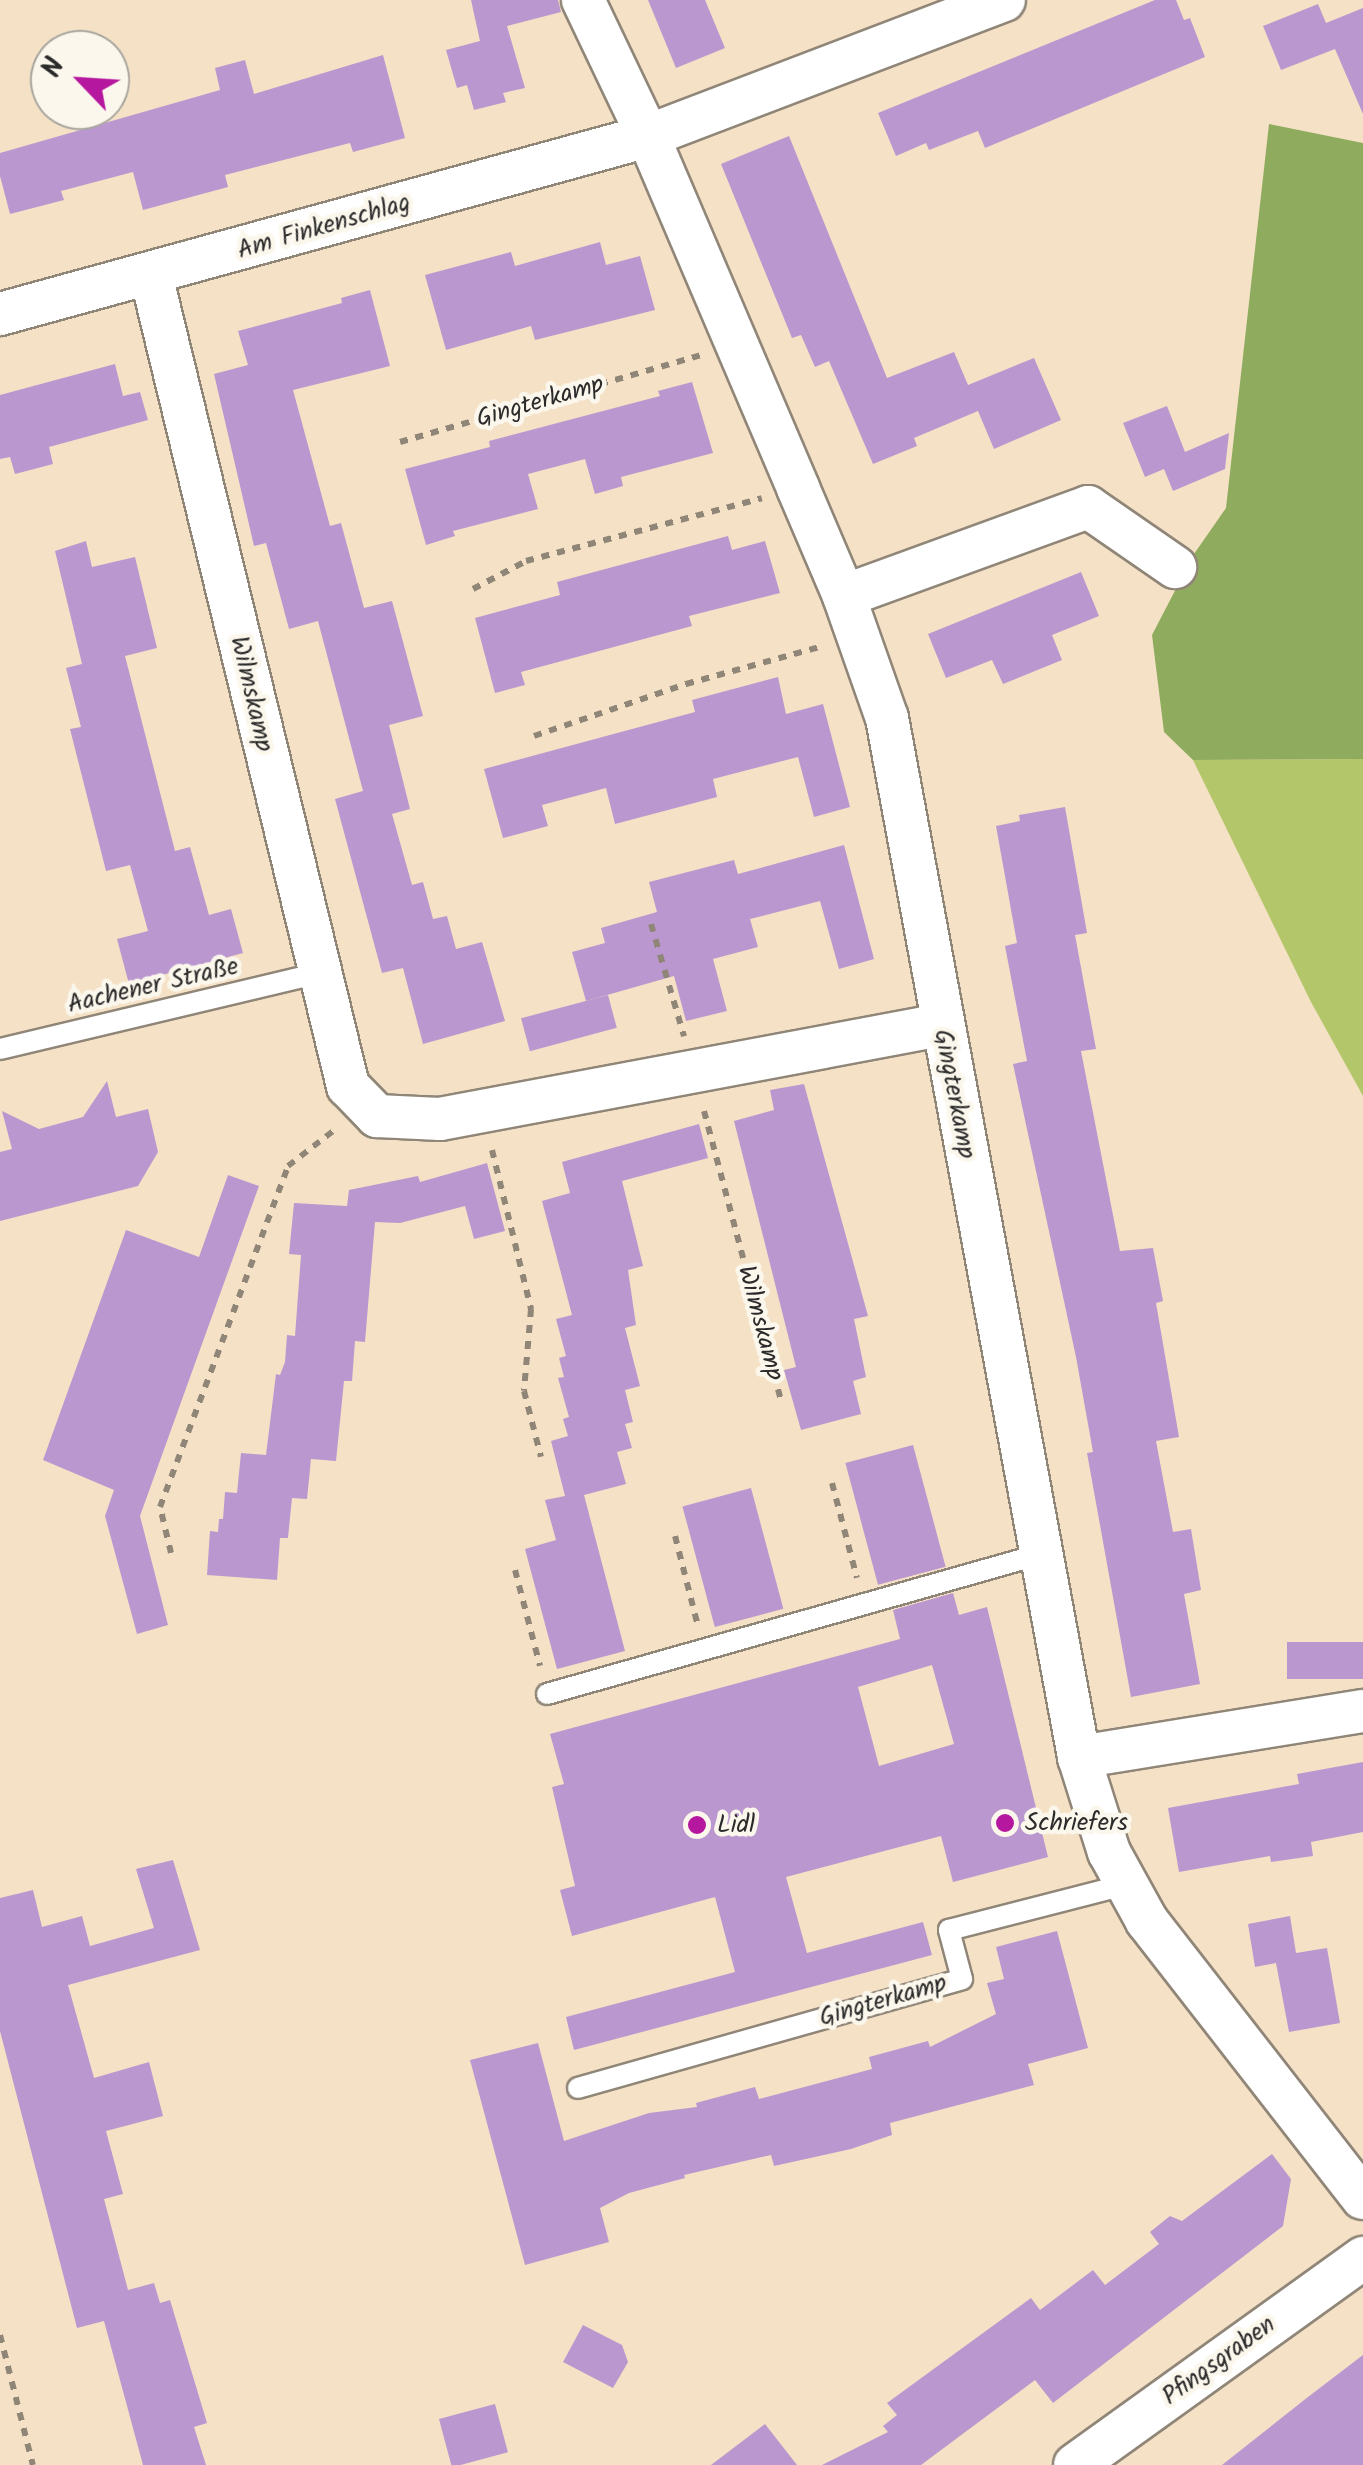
<!DOCTYPE html>
<html>
<head>
<meta charset="utf-8">
<style>
	body { margin:0 }
	#map { position:relative; width:1363px; height:2465px; overflow:hidden; background:#f5e1c6; font-family:Kalam,sans-serif }
	div>[style] { position:absolute }
	[style*='--x'] { left:calc(var(--x)*1px); top:calc(var(--y)*1px); width:calc(var(--w)*1px); rotate:calc(var(--a)*1deg) }
	.green>* { inset:0; background:#b4c66a }
	.forest>* { inset:0; background:#8fab5e }
	.building>* { inset:0; background:#bb97cf; transform-origin:0 0 }
	.path>* { height:6px; margin-top:-3px; transform-origin:0; background:repeating-linear-gradient(90deg,#908678 0 8px,transparent 0 16px) }
	.roads { filter:drop-shadow(2px 0 #908678) drop-shadow(-2px 0 #908678) drop-shadow(0 2px #908678) drop-shadow(0 -2px #908678) }
	.service>* { height:20px; margin:-10px; padding:0 10px; transform-origin:10px; border-radius:10px; background:#fff }
	.minor>* { height:42px; margin:-21px; padding:0 21px; transform-origin:21px; border-radius:21px; background:#fff }
	.dots>* { width:28px; height:28px; translate:-50% -50%; box-sizing:border-box; border:5px solid #fbf7ec; border-radius:50% }
	span { translate:-50% -50%; white-space:nowrap; text-align:center; line-height:1.15; -webkit-text-stroke:9px #fbf7ec; paint-order:stroke }
	.street-label { font-size:25px; color:#2b2b2b }
	.poi-label { font-size:25px; color:#2b2b2b }
	.left { translate:0 -50%; text-align:left }
	.north { position:absolute; left:30px; top:30px; width:100px; height:100px; box-sizing:border-box; background:#fbf7ec; border:2px solid #a8a59f; border-radius:50%; rotate:295deg; font-size:28px; font-weight:700; line-height:40px; text-align:center; color:#2b2b2b }
	.north::after { content:''; display:block; margin:auto; width:35px; height:45px; background:#b5179e; clip-path:polygon(50% 0,100% 100%,50% 72%,0 100%) }
</style>
</head>
<body>
<div id="map">
	<div class="green">
		<i style="clip-path:polygon(1363px 759px,1363px 1096px,1311px 1002px,1193px 760px)"></i>
	</div>
	<div class="forest">
		<i style="clip-path:polygon(1269px 124px,1363px 143px,1363px 759px,1193px 760px,1164px 732px,1152px 635px,1194px 554px,1226px 508px)"></i>
	</div>
	<div class="building">
		<i style="clip-path:polygon(471px 0,558px 0,561px 12px,507px 26px,525px 88px,503px 93px,506px 102px,474px 110px,467px 85px,457px 88px,446px 50px,480px 41px)"></i>
		<i style="clip-path:polygon(648px 0,705px 0,725px 48px,676px 68px)"></i>
		<i style="clip-path:polygon(1155px 0,1176px 0,1184px 20px,1190px 18px,1205px 57px,985px 148px,978px 131px,929px 150px,926px 143px,896px 156px,878px 113px)"></i>
		<i style="clip-path:polygon(1318px 4px,1326px 23px,1363px 8px,1363px 114px,1335px 49px,1281px 70px,1263px 26px)"></i>
		<i style="clip-path:polygon(383px 55px,405px 138px,353px 152px,350px 143px,225px 175px,228px 187px,143px 210px,133px 172px,61px 191px,64px 200px,10px 214px,0 176px,0 153px,220px 90px,215px 68px,245px 60px,254px 94px)"></i>
		<i style="clip-path:polygon(789px 136px,887px 378px,954px 352px,968px 385px,1034px 358px,1061px 420px,994px 449px,978px 411px,914px 438px,917px 446px,873px 464px,829px 361px,815px 367px,801px 335px,792px 338px,721px 164px)"></i>
		<i style="clip-path:polygon(600px 242px,606px 265px,640px 256px,655px 310px,535px 340px,531px 326px,446px 350px,425px 275px,511px 252px,515px 266px)"></i>
		<i style="clip-path:polygon(370px 290px,390px 366px,293px 390px,330px 526px,341px 523px,364px 608px,392px 601px,423px 716px,389px 725px,410px 809px,392px 814px,412px 885px,423px 882px,433px 919px,447px 916px,456px 949px,482px 942px,505px 1021px,423px 1044px,403px 968px,382px 973px,335px 799px,363px 791px,318px 621px,289px 629px,266px 543px,254px 546px,214px 374px,248px 365px,238px 331px,342px 303px,341px 298px)"></i>
		<i style="clip-path:polygon(115px 364px,123px 396px,140px 392px,148px 420px,49px 447px,53px 464px,15px 474px,10px 457px,0 459px,0 395px)"></i>
		<i style="clip-path:polygon(692px 382px,713px 453px,621px 477px,623px 486px,595px 494px,585px 459px,528px 474px,538px 509px,453px 531px,455px 536px,426px 545px,405px 469px,490px 447px,489px 441px,660px 396px,658px 391px)"></i>
		<i style="clip-path:polygon(1167px 406px,1185px 452px,1229px 433px,1225px 469px,1173px 491px,1164px 469px,1145px 477px,1123px 423px)"></i>
		<i style="clip-path:polygon(728px 536px,732px 550px,765px 541px,780px 593px,689px 616px,692px 626px,521px 672px,525px 685px,495px 693px,475px 618px,560px 595px,557px 582px)"></i>
		<i style="clip-path:polygon(86px 541px,92px 567px,135px 557px,157px 648px,125px 656px,175px 851px,190px 847px,209px 915px,231px 909px,243px 953px,129px 984px,117px 939px,148px 931px,130px 865px,106px 871px,70px 729px,81px 727px,66px 668px,82px 664px,55px 551px)"></i>
		<i style="clip-path:polygon(1081px 572px,1099px 616px,1052px 635px,1062px 660px,1003px 684px,992px 660px,946px 678px,928px 634px)"></i>
		<i style="clip-path:polygon(778px 677px,786px 714px,823px 704px,850px 807px,814px 817px,798px 757px,713px 779px,717px 797px,615px 824px,606px 788px,542px 805px,548px 826px,503px 838px,484px 769px,695px 712px,692px 700px)"></i>
		<i style="clip-path:polygon(1065px 807px,1087px 933px,1075px 935px,1096px 1049px,1081px 1051px,1120px 1251px,1153px 1248px,1163px 1301px,1156px 1303px,1179px 1437px,1156px 1441px,1173px 1532px,1191px 1529px,1201px 1590px,1184px 1594px,1200px 1684px,1131px 1697px,1087px 1453px,1093px 1452px,1076px 1357px,1013px 1064px,1027px 1061px,1005px 946px,1017px 943px,996px 826px,1020px 821px,1019px 815px)"></i>
		<i style="clip-path:polygon(844px 845px,874px 959px,839px 969px,820px 901px,750px 919px,758px 947px,713px 959px,727px 1011px,686px 1021px,674px 976px,586px 1001px,572px 952px,605px 943px,601px 928px,657px 912px,649px 882px,734px 860px,738px 874px)"></i>
		<i style="left:608px;top:995px;width:34px;height:90px;rotate:75deg"></i>
		<i style="clip-path:polygon(107px 1081px,116px 1117px,148px 1109px,158px 1152px,138px 1186px,0 1221px,0 1152px,12px 1149px,2px 1111px,39px 1129px,83px 1117px)"></i>
		<i style="clip-path:polygon(804px 1084px,868px 1316px,854px 1319px,866px 1377px,853px 1381px,861px 1414px,801px 1430px,784px 1370px,796px 1367px,734px 1121px,774px 1110px,770px 1090px)"></i>
		<i style="clip-path:polygon(699px 1124px,708px 1158px,622px 1181px,643px 1266px,628px 1270px,636px 1325px,625px 1328px,640px 1386px,625px 1390px,633px 1422px,625px 1424px,632px 1448px,617px 1452px,626px 1484px,584px 1495px,625px 1651px,557px 1669px,525px 1549px,556px 1540px,545px 1500px,565px 1496px,551px 1441px,568px 1436px,563px 1419px,569px 1417px,558px 1378px,564px 1377px,559px 1358px,566px 1356px,556px 1319px,572px 1315px,542px 1201px,570px 1193px,562px 1162px)"></i>
		<i style="clip-path:polygon(487px 1163px,505px 1231px,474px 1239px,465px 1206px,400px 1223px,375px 1222px,365px 1342px,355px 1341px,352px 1381px,344px 1381px,336px 1461px,311px 1459px,307px 1499px,292px 1498px,288px 1538px,280px 1538px,277px 1580px,207px 1575px,210px 1531px,218px 1532px,219px 1519px,223px 1519px,225px 1492px,237px 1493px,241px 1453px,266px 1455px,276px 1374px,280px 1375px,285px 1362px,287px 1335px,295px 1336px,301px 1255px,289px 1254px,294px 1203px,347px 1206px,349px 1190px,418px 1176px,420px 1182px)"></i>
		<i style="clip-path:polygon(228px 1175px,259px 1186px,140px 1516px,168px 1625px,137px 1634px,105px 1516px,114px 1490px,43px 1460px,126px 1230px,199px 1257px)"></i>
		<i style="left:913px;top:1445px;width:126px;height:70px;rotate:75deg"></i>
		<i style="left:751px;top:1488px;width:125px;height:71px;rotate:75deg"></i>
		<i style="clip-path:polygon(evenodd,953px 1593px,959px 1615px,987px 1607px,1048px 1857px,953px 1882px,941px 1836px,786px 1877px,807px 1953px,923px 1922px,932px 1955px,574px 2050px,566px 2017px,735px 1972px,715px 1897px,572px 1936px,560px 1890px,575px 1886px,552px 1787px,564px 1784px,550px 1734px,900px 1639px,893px 1610px,953px 1593px,932px 1665px,954px 1744px,879px 1766px,858px 1687px,932px 1665px)"></i>
		<i style="left:1363px;top:1642px;width:37px;height:76px;rotate:90deg"></i>
		<i style="clip-path:polygon(1363px 1762px,1363px 1832px,1311px 1842px,1313px 1856px,1271px 1862px,1270px 1856px,1179px 1872px,1168px 1808px,1299px 1784px,1297px 1774px)"></i>
		<i style="clip-path:polygon(173px 1860px,200px 1950px,68px 1985px,94px 2078px,149px 2062px,163px 2116px,106px 2131px,123px 2194px,104px 2199px,128px 2290px,154px 2283px,160px 2303px,170px 2300px,207px 2423px,194px 2427px,206px 2465px,143px 2465px,104px 2321px,77px 2328px,0 2031px,0 1898px,33px 1890px,42px 1927px,82px 1916px,90px 1946px,154px 1928px,136px 1869px)"></i>
		<i style="clip-path:polygon(1290px 1916px,1296px 1953px,1327px 1948px,1340px 2023px,1289px 2032px,1276px 1963px,1255px 1967px,1248px 1924px)"></i>
		<i style="clip-path:polygon(1057px 1931px,1088px 2048px,1028px 2064px,1034px 2085px,890px 2123px,892px 2135px,851px 2149px,774px 2166px,771px 2155px,684px 2175px,685px 2178px,629px 2193px,600px 2208px,609px 2242px,525px 2265px,470px 2060px,538px 2043px,564px 2141px,649px 2113px,697px 2107px,696px 2103px,755px 2087px,759px 2099px,872px 2069px,869px 2057px,928px 2041px,930px 2047px,996px 2014px,987px 1983px,1004px 1979px,996px 1947px)"></i>
		<i style="clip-path:polygon(1272px 2154px,1291px 2179px,1283px 2226px,1053px 2403px,1035px 2380px,921px 2465px,822px 2465px,888px 2432px,883px 2426px,897px 2415px,887px 2403px,1031px 2298px,1040px 2310px,1093px 2270px,1105px 2285px,1159px 2244px,1150px 2232px,1170px 2216px,1182px 2221px)"></i>
		<i style="clip-path:polygon(583px 2325px,622px 2345px,628px 2362px,613px 2388px,563px 2362px)"></i>
		<i style="clip-path:polygon(1363px 2355px,1363px 2465px,1222px 2465px,1308px 2397px)"></i>
		<i style="left:495px;top:2404px;width:50px;height:58px;rotate:75deg"></i>
		<i style="clip-path:polygon(765px 2424px,797px 2465px,711px 2465px)"></i>
	</div>
	<div class="path">
		<i style="--x:400;--y:442;--w:314;--a:-16.1"></i>
		<i style="--x:473;--y:589;--w:60;--a:-27.8"></i>
		<i style="--x:526;--y:561;--w:244;--a:-14.9"></i>
		<i style="--x:534;--y:736;--w:161;--a:-18.9"></i>
		<i style="--x:686;--y:684;--w:138;--a:-15.5"></i>
		<i style="--x:651;--y:924;--w:117;--a:73.6"></i>
		<i style="--x:704;--y:1111;--w:299;--a:75.1"></i>
		<i style="--x:492;--y:1150;--w:164;--a:76.2"></i>
		<i style="--x:531;--y:1309;--w:82;--a:94.9"></i>
		<i style="--x:524;--y:1391;--w:68;--a:75.6"></i>
		<i style="--x:832;--y:1483;--w:98;--a:75.3"></i>
		<i style="--x:675;--y:1536;--w:89;--a:75.7"></i>
		<i style="--x:171;--y:1553;--w:47;--a:-103.4"></i>
		<i style="--x:160;--y:1507;--w:364;--a:-69.4"></i>
		<i style="--x:288;--y:1166;--w:62;--a:-37.8"></i>
		<i style="--x:515;--y:1570;--w:99;--a:75.4"></i>
		<i style="--x:0;--y:2335;--w:134;--a:75.8"></i>
	</div>
	<div class="roads">
		<div class="service">
			<i style="--x:0;--y:1049;--w:327;--a:-13.4"></i>
			<i style="--x:547;--y:1694;--w:513;--a:-15.82"></i>
			<i style="--x:578;--y:2088;--w:399;--a:-15.8"></i>
			<i style="--x:962;--y:1979;--w:51;--a:-104.9"></i>
			<i style="--x:949;--y:1930;--w:185;--a:-14.4"></i>
		</div>
		<div class="minor">
			<i style="--x:583;--y:0;--w:151;--a:64.5"></i>
			<i style="--x:648;--y:136;--w:383;--a:66.9"></i>
			<i style="--x:798;--y:488;--w:117;--a:66.9"></i>
			<i style="--x:844;--y:596;--w:129;--a:70.6"></i>
			<i style="--x:887;--y:718;--w:1057;--a:79.53"></i>
			<i style="--x:1079;--y:1757;--w:100;--a:72.5"></i>
			<i style="--x:1109;--y:1852;--w:79;--a:61.2"></i>
			<i style="--x:1147;--y:1921;--w:351;--a:52.1"></i>
			<i style="--x:151;--y:275;--w:835;--a:76.35"></i>
			<i style="--x:348;--y:1086;--w:42;--a:46"></i>
			<i style="--x:377;--y:1116;--w:63;--a:2.7"></i>
			<i style="--x:440;--y:1119;--w:510;--a:-10.63"></i>
			<i style="--x:0;--y:314;--w:672;--a:-15.36"></i>
			<i style="--x:648;--y:136;--w:381;--a:-20.9"></i>
			<i style="--x:844;--y:596;--w:260;--a:-20"></i>
			<i style="--x:1088;--y:507;--w:106;--a:34.6"></i>
			<i style="--x:1079;--y:1757;--w:288;--a:-9.2"></i>
			<i style="--x:1075;--y:2465;--w:355;--a:-35.7"></i>
		</div>
	</div>
	<div class="dots">
		<i style="left:1005px;top:1823px;background:#b5179e"></i>
		<i style="left:697px;top:1825px;background:#b5179e"></i>
	</div>
	<div class="street-label">
		<span style="left:324px;top:227px;rotate:-16deg">Am Finkenschlag</span>
		<span style="left:540px;top:402px;rotate:-16deg">Gingterkamp</span>
		<span style="left:251px;top:694px;rotate:77deg">Wilmskamp</span>
		<span style="left:153px;top:986px;rotate:-13deg">Aachener Straße</span>
		<span style="left:954px;top:1094px;rotate:79deg">Gingterkamp</span>
		<span style="left:760px;top:1323px;rotate:75deg">Wilmskamp</span>
		<span style="left:883px;top:2001px;rotate:-16deg">Gingterkamp</span>
		<span style="left:1219px;top:2361px;rotate:-36deg">Pfingsgraben</span>
	</div>
	<div class="poi-label">
		<span class="left" style="left:1025px;top:1823px">Schriefers</span>
		<span class="left" style="left:717px;top:1825px">Lidl</span>
	</div>
	<div class="north">N</div>
</div>
</body>
</html>
